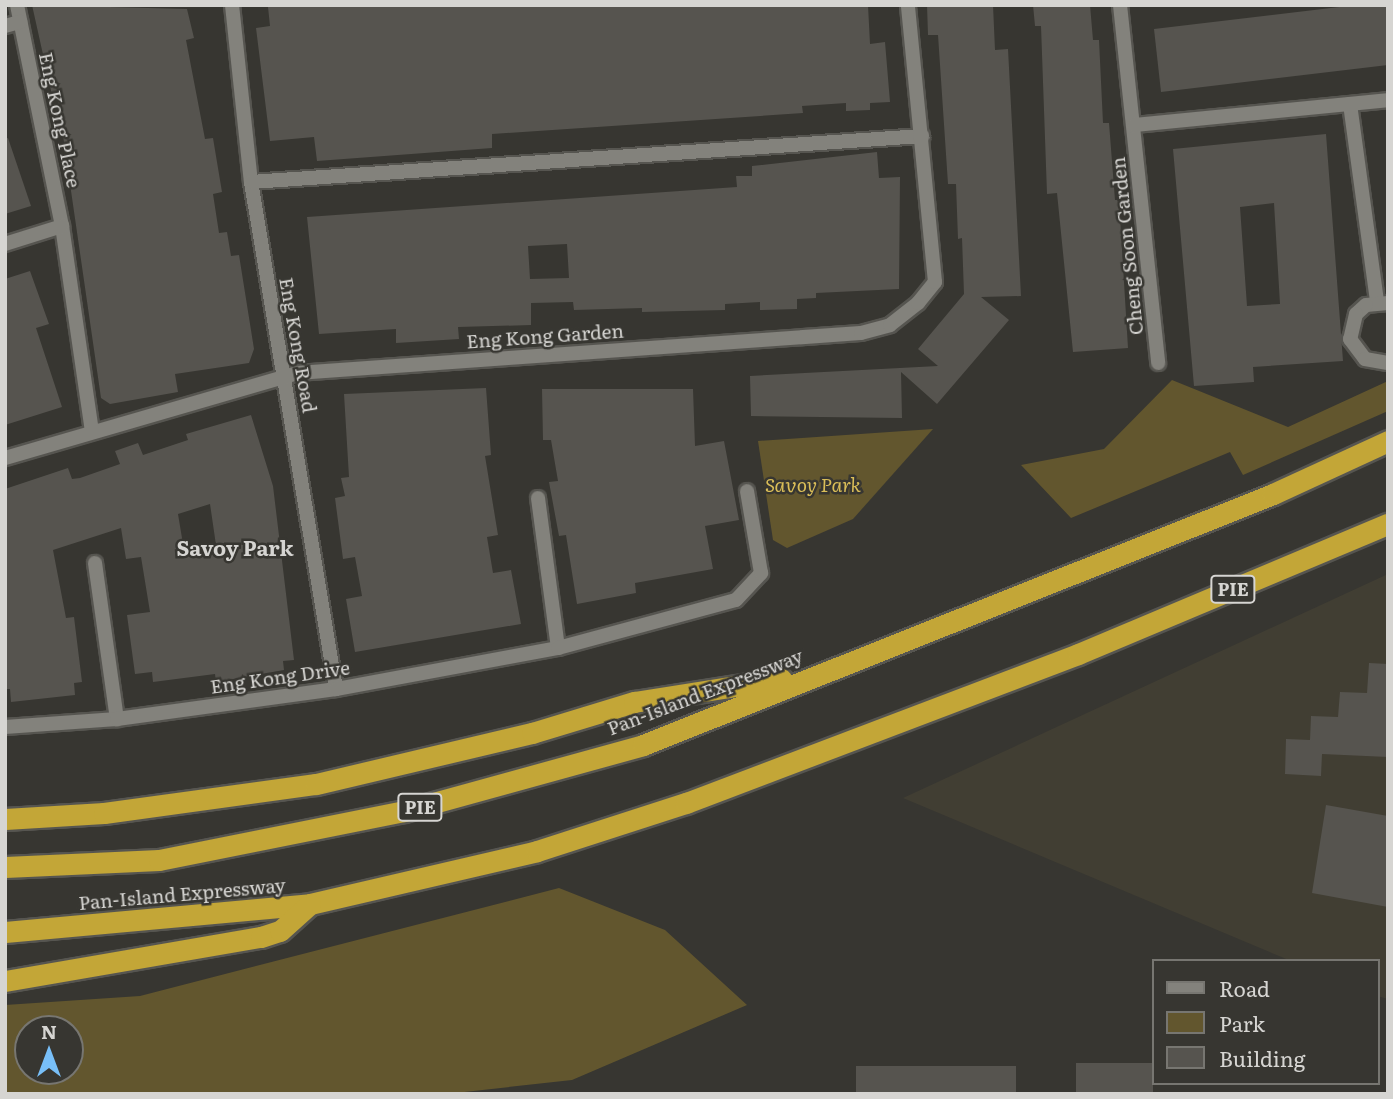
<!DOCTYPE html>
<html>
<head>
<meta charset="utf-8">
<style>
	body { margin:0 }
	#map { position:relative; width:1393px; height:1099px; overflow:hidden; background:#373631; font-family:Literata,serif }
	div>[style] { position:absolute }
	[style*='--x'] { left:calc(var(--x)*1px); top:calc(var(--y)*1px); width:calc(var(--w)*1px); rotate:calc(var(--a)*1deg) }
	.built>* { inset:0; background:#413e33 }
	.green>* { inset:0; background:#62562e }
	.building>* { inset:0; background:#56544f; transform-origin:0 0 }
	.roads { filter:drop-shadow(2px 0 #565550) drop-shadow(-2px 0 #565550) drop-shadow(0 2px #565550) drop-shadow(0 -2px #565550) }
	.minor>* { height:14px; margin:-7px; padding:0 7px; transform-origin:7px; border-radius:7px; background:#83827c }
	.motorway>* { height:21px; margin:-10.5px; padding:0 10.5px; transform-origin:10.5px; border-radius:10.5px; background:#c3a637 }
	span { translate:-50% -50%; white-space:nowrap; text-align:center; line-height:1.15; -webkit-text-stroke:5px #373631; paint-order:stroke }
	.shield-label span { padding:2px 5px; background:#373631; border:2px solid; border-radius:5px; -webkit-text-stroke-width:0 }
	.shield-label { font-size:18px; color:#d6d5d2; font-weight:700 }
	.street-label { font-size:19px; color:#d6d5d2 }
	.park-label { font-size:19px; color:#dabe58; font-style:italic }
	.neighbourhood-label { font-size:21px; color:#d6d5d2; font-weight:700 }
	.frame { position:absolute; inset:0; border:7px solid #d6d5d2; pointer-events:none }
	.legend { position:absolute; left:1152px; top:959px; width:228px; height:126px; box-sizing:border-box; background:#373631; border:2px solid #777671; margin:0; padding:9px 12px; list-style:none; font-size:21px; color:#d6d5d2 }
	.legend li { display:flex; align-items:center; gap:14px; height:35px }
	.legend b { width:35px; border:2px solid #777671 }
	.north { position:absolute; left:14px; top:1015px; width:70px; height:70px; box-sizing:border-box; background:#373631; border:2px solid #777671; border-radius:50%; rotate:0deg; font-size:19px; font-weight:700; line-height:28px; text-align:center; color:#d6d5d2 }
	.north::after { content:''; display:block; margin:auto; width:24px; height:32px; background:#78bff8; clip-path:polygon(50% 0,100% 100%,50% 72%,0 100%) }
</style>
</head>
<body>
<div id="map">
	<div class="built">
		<i style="clip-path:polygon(1388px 574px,1388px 999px,1377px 996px,1377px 961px,1291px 961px,903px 798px)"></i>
	</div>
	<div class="green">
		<i style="clip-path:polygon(1172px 380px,1288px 427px,1388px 381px,1388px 411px,1243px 475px,1230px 452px,1071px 518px,1021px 465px,1104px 449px)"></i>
		<i style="clip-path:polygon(933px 429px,853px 519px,787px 548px,773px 540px,758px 441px)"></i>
		<i style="clip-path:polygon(evenodd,559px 888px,665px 930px,747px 1005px,572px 1080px,446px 1094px,5px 1094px,5px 1005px,140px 996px,559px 888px,28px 1029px,70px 1029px,70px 1071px,28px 1071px,28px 1029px)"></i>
	</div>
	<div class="building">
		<i style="clip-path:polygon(32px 5px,187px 9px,194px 38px,186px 40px,205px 139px,213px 138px,222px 192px,213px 194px,219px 233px,227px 232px,231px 256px,239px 255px,254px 349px,249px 363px,175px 374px,178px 392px,110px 404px,101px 398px,57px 94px,52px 95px)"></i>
		<i style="clip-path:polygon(868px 5px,870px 44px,885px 42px,890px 102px,870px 103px,870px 110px,846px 111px,846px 103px,802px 106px,803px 113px,492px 134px,492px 148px,317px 161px,314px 137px,270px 141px,256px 28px,270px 26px,268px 7px)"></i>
		<i style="clip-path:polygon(927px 5px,993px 5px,995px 50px,1008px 49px,1021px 296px,981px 297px,1009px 320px,937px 404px,901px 372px,902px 418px,751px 416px,750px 376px,938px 366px,918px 349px,964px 294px,962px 238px,958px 239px,956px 184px,948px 184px,938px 35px,928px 35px)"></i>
		<i style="clip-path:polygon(1033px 5px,1090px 5px,1093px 40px,1099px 40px,1103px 123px,1109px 123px,1115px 200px,1119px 200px,1128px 348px,1073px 352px,1057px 193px,1047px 194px,1041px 26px,1035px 26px)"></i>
		<i style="clip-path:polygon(1356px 5px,1388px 5px,1388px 65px,1161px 92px,1154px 29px)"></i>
		<i style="clip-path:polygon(evenodd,1326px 134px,1343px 361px,1253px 367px,1254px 382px,1194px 386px,1173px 149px,1326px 134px,1274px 203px,1280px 304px,1247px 306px,1240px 207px,1274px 203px)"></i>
		<i style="clip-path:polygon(8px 138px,31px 206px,5px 214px,5px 139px)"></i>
		<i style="clip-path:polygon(evenodd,877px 152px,879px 178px,900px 177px,899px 289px,816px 293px,816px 298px,797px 299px,797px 309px,760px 310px,760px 302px,725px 304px,725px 310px,642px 312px,642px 308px,574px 310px,573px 302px,531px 303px,531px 325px,458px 327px,459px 339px,396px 343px,396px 329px,319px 334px,307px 217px,737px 187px,736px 176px,752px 176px,752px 166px,877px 152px,567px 244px,569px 278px,530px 279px,528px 246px,567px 244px)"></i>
		<i style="clip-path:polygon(30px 271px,49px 324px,36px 328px,62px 407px,5px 425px,5px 279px)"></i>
		<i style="clip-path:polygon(486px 388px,491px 455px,485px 456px,498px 535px,487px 537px,493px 573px,511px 570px,521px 624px,355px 652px,346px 599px,362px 596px,355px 557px,343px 559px,335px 498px,345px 496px,341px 478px,349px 477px,344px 394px)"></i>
		<i style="clip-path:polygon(542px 389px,693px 389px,695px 446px,724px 441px,739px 520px,705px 526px,713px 569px,635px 583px,636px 593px,577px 604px,566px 535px,559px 536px,549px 482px,558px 481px,551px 440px,543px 440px)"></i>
		<i style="clip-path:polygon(evenodd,251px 415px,273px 486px,294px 660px,283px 661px,284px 670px,216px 682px,215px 674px,153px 682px,152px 672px,135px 674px,127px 615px,150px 612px,141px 557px,126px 559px,121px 528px,53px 550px,66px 618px,74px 617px,82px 682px,74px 683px,75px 695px,11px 702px,10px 689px,5px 689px,5px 489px,68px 468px,72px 479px,80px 478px,120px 464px,115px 451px,138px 443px,143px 455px,188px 440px,186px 434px,251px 415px,210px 504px,216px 545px,184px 550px,178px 514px,210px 504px)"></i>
		<i style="clip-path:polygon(1369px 663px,1388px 664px,1388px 757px,1322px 754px,1321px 776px,1285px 774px,1286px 739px,1310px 740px,1311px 716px,1338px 717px,1340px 692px,1367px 693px)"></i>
		<i style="clip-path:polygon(1326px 805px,1388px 816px,1388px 907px,1312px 893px)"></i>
		<i style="left:1076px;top:1063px;width:77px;height:31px"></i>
		<i style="left:1016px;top:1066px;width:28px;height:160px;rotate:90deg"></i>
	</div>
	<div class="roads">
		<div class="minor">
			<i style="--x:17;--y:5;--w:226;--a:78.5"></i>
			<i style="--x:62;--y:226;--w:207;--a:81.7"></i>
			<i style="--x:232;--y:5;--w:178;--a:83.9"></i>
			<i style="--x:251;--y:182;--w:514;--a:80.48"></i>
			<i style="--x:1120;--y:5;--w:360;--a:83.9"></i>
			<i style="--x:5;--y:26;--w:16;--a:-15"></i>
			<i style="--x:1350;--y:104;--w:200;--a:82.2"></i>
			<i style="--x:1134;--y:125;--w:255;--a:-5.6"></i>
			<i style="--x:251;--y:182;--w:673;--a:-3.92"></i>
			<i style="--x:5;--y:244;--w:60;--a:-17.5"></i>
			<i style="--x:1388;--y:303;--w:22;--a:175"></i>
			<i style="--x:1366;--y:305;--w:13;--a:138"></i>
			<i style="--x:1356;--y:314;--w:26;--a:103"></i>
			<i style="--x:1350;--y:339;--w:25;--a:53"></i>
			<i style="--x:1365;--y:359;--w:23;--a:10"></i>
			<i style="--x:5;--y:458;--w:304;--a:-16.2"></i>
			<i style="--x:297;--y:373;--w:565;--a:-4.06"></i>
			<i style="--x:861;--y:333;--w:30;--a:-15"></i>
			<i style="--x:890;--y:325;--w:36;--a:-38"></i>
			<i style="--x:918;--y:303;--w:27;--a:-51"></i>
			<i style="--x:935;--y:282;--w:278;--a:-95.6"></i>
			<i style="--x:538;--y:498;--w:151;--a:82.4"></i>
			<i style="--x:95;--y:563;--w:158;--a:82"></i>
			<i style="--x:5;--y:727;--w:112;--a:-4.1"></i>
			<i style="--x:117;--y:719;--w:221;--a:-7.8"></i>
			<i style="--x:336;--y:689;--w:226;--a:-10.5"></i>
			<i style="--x:558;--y:648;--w:184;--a:-15.1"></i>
			<i style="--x:736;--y:600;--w:37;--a:-47"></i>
			<i style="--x:761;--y:573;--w:83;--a:-99.7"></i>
		</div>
		<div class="motorway">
			<i style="--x:5;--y:819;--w:99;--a:-3.5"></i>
			<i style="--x:104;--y:813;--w:214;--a:-7.8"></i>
			<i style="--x:316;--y:784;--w:222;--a:-13.3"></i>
			<i style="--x:532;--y:733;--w:107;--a:-16.9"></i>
			<i style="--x:634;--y:702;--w:149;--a:-8.9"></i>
			<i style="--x:5;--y:867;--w:154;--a:-2.6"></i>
			<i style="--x:159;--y:860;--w:250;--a:-11.3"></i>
			<i style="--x:404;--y:811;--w:248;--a:-15.4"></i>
			<i style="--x:643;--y:745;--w:678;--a:-21.72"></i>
			<i style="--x:1273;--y:494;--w:127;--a:-24.7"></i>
			<i style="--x:5;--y:932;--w:306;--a:-5.2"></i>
			<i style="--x:310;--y:904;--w:233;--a:-13.1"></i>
			<i style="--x:537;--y:851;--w:157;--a:-17.9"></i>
			<i style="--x:686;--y:803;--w:419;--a:-20.8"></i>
			<i style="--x:1078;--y:654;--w:336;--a:-22.8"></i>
			<i style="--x:5;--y:981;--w:260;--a:-9.8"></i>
			<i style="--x:261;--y:937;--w:20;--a:-18"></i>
			<i style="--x:280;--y:931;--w:40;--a:-42"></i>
		</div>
	</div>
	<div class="shield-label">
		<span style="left:1233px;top:589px">PIE</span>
		<span style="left:420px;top:807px">PIE</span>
	</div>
	<div class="street-label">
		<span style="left:60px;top:120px;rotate:78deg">Eng Kong Place</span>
		<span style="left:1127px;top:246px;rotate:-96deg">Cheng Soon Garden</span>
		<span style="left:545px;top:336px;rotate:-4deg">Eng Kong Garden</span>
		<span style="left:298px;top:345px;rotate:80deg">Eng Kong Road</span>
		<span style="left:280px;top:677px;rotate:-8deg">Eng Kong Drive</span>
		<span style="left:705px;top:692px;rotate:-21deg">Pan-Island Expressway</span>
		<span style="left:182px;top:894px;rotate:-5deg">Pan-Island Expressway</span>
	</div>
	<div class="park-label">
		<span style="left:813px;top:485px">Savoy Park</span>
	</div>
	<div class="neighbourhood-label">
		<span style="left:235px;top:547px">Savoy Park</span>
	</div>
	<div class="frame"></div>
	<ul class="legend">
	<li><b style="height:9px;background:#83827c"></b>Road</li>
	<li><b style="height:19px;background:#62562e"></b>Park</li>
	<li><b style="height:19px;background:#56544f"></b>Building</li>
	</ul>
	<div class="north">N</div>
</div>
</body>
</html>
